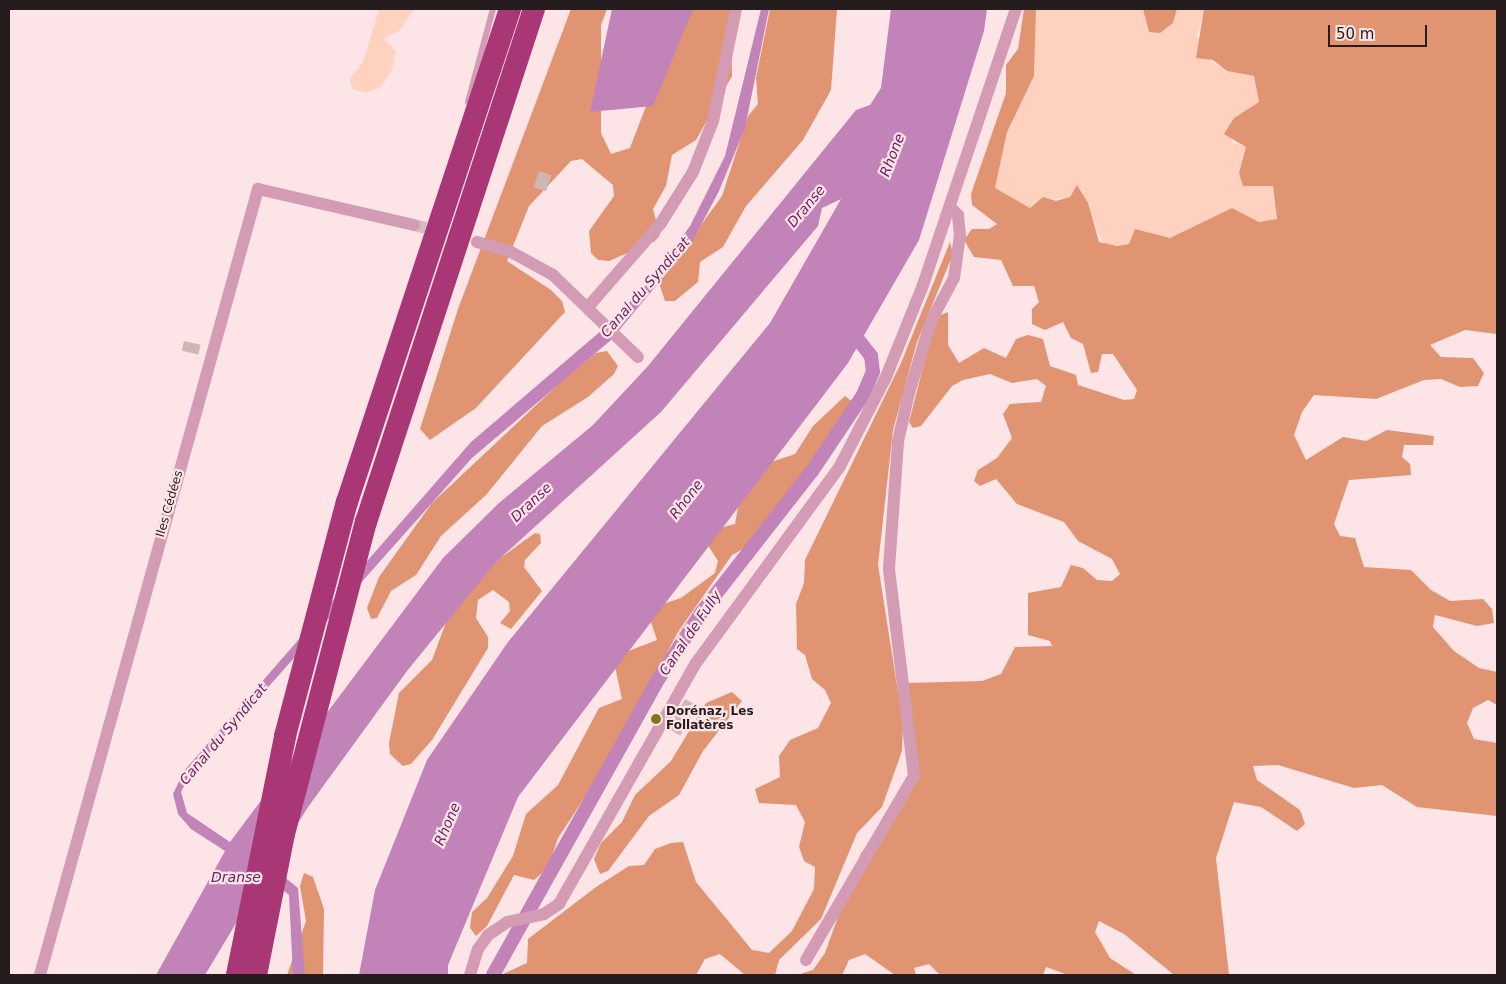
<!DOCTYPE html>
<html>
<head>
<meta charset="utf-8">
<style>
	body { margin:0 }
	#map { position:relative; width:1506px; height:984px; overflow:hidden; background:#fde4e7; font-family:"DejaVu Sans",sans-serif }
	div>[style] { position:absolute }
	[style*='--x'] { left:calc(var(--x)*1px); top:calc(var(--y)*1px); width:calc(var(--w)*1px); rotate:calc(var(--a)*1deg) }
	.green>* { inset:0; background:#fed2be }
	.forest>* { inset:0; background:#e09472 }
	.water>* { inset:0; background:#c284b8 }
	.canal>* { height:14px; margin:-7px; padding:0 7px; transform-origin:7px; border-radius:7px; background:#c284b8 }
	.building>* { inset:0; background:#ceb6b3; transform-origin:0 0 }
	.street-tunnel>* { height:12px; margin-top:-6px; transform-origin:0; background:repeating-linear-gradient(90deg,#d2bcbf 0 12px,transparent 0 18px) }
	.lane>* { height:6px; margin:-3px; padding:0 3px; transform-origin:3px; border-radius:3px; background:#d39bb4 }
	.street>* { height:12px; margin:-6px; padding:0 6px; transform-origin:6px; border-radius:6px; background:#d39bb4 }
	.highway>* { height:22px; margin:-11px; padding:0 11px; transform-origin:11px; border-radius:11px; background:#a93675 }
	.dots>* { width:14px; height:14px; translate:-50% -50%; box-sizing:border-box; border:2px solid #fde4e7; border-radius:50% }
	span { translate:-50% -50%; white-space:nowrap; text-align:center; line-height:1.15; -webkit-text-stroke:4.5px #fde4e7; paint-order:stroke }
	.street-label { font-size:12px; color:#251c1d }
	.poi-label { font-size:12px; color:#251c1d; font-weight:700 }
	.left { translate:0 -50%; text-align:left }
	.water-label { font-size:14px; color:#691e61; font-style:italic }
	.frame { position:absolute; inset:0; border:10px solid #251c1d; pointer-events:none }
	.scale { position:absolute; left:1328px; top:25px; width:99px; height:22px; box-sizing:border-box; border:2px solid #251c1d; border-top:0; padding-left:6px; font-size:15px; line-height:18px; white-space:nowrap; color:#251c1d; -webkit-text-stroke:4px #fde4e7; paint-order:stroke }
</style>
</head>
<body>
<div id="map">
	<div class="green">
		<i style="clip-path:polygon(379px 9px,414px 9px,400px 30px,384px 38px,396px 52px,391px 72px,381px 87px,366px 93px,352px 89px,350px 78px,363px 62px)"></i>
		<i style="clip-path:polygon(1036px 9px,1143px 9px,1149px 32px,1173px 23px,1177px 9px,1204px 9px,1197px 36px,1206px 58px,1227px 71px,1254px 76px,1259px 102px,1234px 118px,1232px 142px,1246px 147px,1239px 173px,1273px 186px,1277px 220px,1259px 222px,1232px 208px,1170px 238px,1135px 229px,1129px 244px,1104px 246px,1077px 186px,1070px 197px,1035px 202px,1030px 208px,995px 188px,1007px 132px,1034px 76px)"></i>
	</div>
	<div class="forest">
		<i style="clip-path:polygon(571px 9px,607px 9px,601px 25px,601px 133px,611px 154px,630px 148px,656px 80px,692px 9px,731px 9px,732px 76px,696px 140px,672px 155px,666px 186px,653px 209px,660px 235px,655px 241px,609px 261px,598px 260px,591px 253px,589px 231px,614px 196px,613px 185px,582px 159px,571px 161px,529px 206px,507px 261px,551px 290px,562px 301px,565px 312px,476px 408px,430px 440px,420px 429px,458px 309px)"></i>
		<i style="clip-path:polygon(770px 9px,837px 9px,831px 90px,803px 140px,746px 206px,723px 247px,700px 262px,698px 282px,675px 301px,665px 301px,659px 283px,722px 196px,748px 116px,758px 104px,756px 78px)"></i>
		<i style="clip-path:polygon(1024px 9px,1036px 9px,1034px 76px,1007px 132px,995px 188px,1030px 208px,1043px 197px,1056px 201px,1070px 197px,1077px 185px,1088px 203px,1099px 242px,1117px 246px,1129px 244px,1135px 229px,1170px 238px,1232px 208px,1259px 222px,1277px 219px,1273px 186px,1243px 186px,1239px 173px,1246px 147px,1224px 134px,1234px 118px,1259px 102px,1254px 76px,1227px 71px,1213px 60px,1196px 58px,1204px 9px,1497px 9px,1497px 334px,1465px 330px,1430px 345px,1441px 357px,1473px 358px,1484px 373px,1478px 386px,1460px 387px,1441px 379px,1424px 380px,1376px 399px,1314px 395px,1302px 412px,1294px 435px,1306px 460px,1343px 437px,1366px 441px,1387px 430px,1434px 436px,1433px 445px,1404px 445px,1402px 457px,1410px 464px,1411px 475px,1349px 480px,1334px 524px,1340px 536px,1355px 538px,1364px 567px,1411px 570px,1431px 590px,1450px 601px,1483px 599px,1492px 609px,1494px 623px,1477px 626px,1435px 615px,1433px 627px,1454px 651px,1479px 668px,1497px 672px,1497px 705px,1488px 700px,1473px 708px,1467px 723px,1474px 739px,1497px 743px,1497px 816px,1417px 807px,1382px 785px,1354px 788px,1278px 765px,1253px 766px,1257px 780px,1300px 810px,1305px 824px,1297px 831px,1261px 807px,1234px 802px,1216px 858px,1229px 975px,1174px 975px,1124px 934px,1099px 921px,1095px 932px,1110px 958px,1136px 975px,1068px 975px,1046px 967px,1043px 975px,940px 975px,929px 964px,914px 968px,916px 975px,895px 975px,865px 954px,849px 960px,842px 975px,797px 975px,813px 970px,825px 953px,861px 853px,896px 816px,917px 756px,907px 683px,982px 681px,1001px 674px,1015px 647px,1052px 646px,1050px 641px,1028px 635px,1028px 593px,1061px 587px,1071px 565px,1083px 568px,1097px 580px,1112px 581px,1120px 574px,1112px 559px,1078px 541px,1064px 522px,1017px 504px,996px 479px,980px 486px,974px 481px,978px 470px,997px 458px,1012px 438px,1003px 414px,1010px 404px,1041px 402px,1046px 386px,1037px 379px,1012px 383px,990px 374px,963px 380px,952px 386px,921px 426px,913px 428px,909px 422px,936px 317px,948px 312px,948px 345px,959px 363px,984px 348px,1006px 358px,1016px 339px,1028px 335px,1043px 339px,1050px 366px,1076px 375px,1078px 385px,1124px 400px,1134px 399px,1137px 390px,1113px 354px,1102px 354px,1098px 372px,1091px 373px,1083px 344px,1071px 338px,1063px 322px,1045px 330px,1032px 324px,1032px 309px,1039px 302px,1034px 286px,1013px 286px,1001px 260px,974px 257px,964px 240px,972px 229px,989px 229px,997px 224px,972px 205px,971px 194px,1006px 93px,1006px 65px,1018px 49px)"></i>
		<i style="clip-path:polygon(1143px 9px,1177px 9px,1173px 23px,1160px 33px,1149px 32px)"></i>
		<i style="clip-path:polygon(950px 242px,953px 254px,917px 342px,893px 430px,878px 565px,903px 724px,902px 751px,882px 807px,857px 833px,821px 919px,779px 960px,775px 975px,745px 975px,720px 954px,705px 959px,696px 975px,501px 975px,527px 963px,528px 939px,596px 887px,629px 866px,644px 865px,655px 849px,671px 843px,683px 842px,696px 882px,752px 950px,769px 953px,792px 931px,814px 889px,815px 867px,804px 861px,799px 847px,805px 822px,796px 805px,759px 803px,755px 789px,780px 777px,779px 756px,790px 740px,818px 728px,831px 703px,825px 690px,812px 679px,805px 655px,797px 649px,796px 604px,804px 583px,805px 560px,901px 363px)"></i>
		<i style="clip-path:polygon(607px 351px,618px 366px,614px 374px,588px 397px,542px 426px,486px 495px,441px 536px,416px 575px,391px 591px,377px 618px,371px 619px,367px 608px,379px 577px,432px 503px,564px 379px,596px 353px)"></i>
		<i style="clip-path:polygon(845px 396px,854px 403px,851px 411px,758px 541px,732px 555px,678px 632px,613px 754px,558px 838px,548px 868px,534px 880px,514px 875px,487px 926px,476px 936px,470px 928px,472px 912px,487px 898px,513px 856px,526px 814px,558px 785px,599px 708px,622px 699px,614px 662px,621px 654px,657px 640px,650px 619px,660px 605px,681px 598px,715px 573px,718px 561px,704px 539px,711px 530px,735px 524px,741px 491px,759px 466px,795px 454px,813px 426px)"></i>
		<i style="clip-path:polygon(535px 533px,540px 534px,541px 543px,525px 560px,524px 567px,542px 591px,511px 629px,500px 623px,510px 611px,509px 602px,493px 590px,478px 600px,476px 618px,488px 637px,488px 648px,432px 740px,411px 764px,403px 766px,390px 754px,389px 743px,399px 693px,432px 660px,452px 606px,481px 572px)"></i>
		<i style="clip-path:polygon(732px 692px,742px 701px,703px 751px,679px 795px,649px 816px,608px 871px,600px 874px,594px 859px,601px 843px,622px 822px,635px 795px,671px 761px,706px 703px)"></i>
		<i style="clip-path:polygon(304px 873px,313px 877px,324px 909px,323px 975px,287px 975px,306px 921px,300px 886px)"></i>
	</div>
	<div class="water">
		<i style="clip-path:polygon(612px 9px,693px 9px,653px 106px,590px 112px)"></i>
		<i style="clip-path:polygon(761px 9px,769px 9px,745px 128px,719px 191px,691px 244px,611px 340px,472px 458px,189px 776px,181px 792px,187px 813px,230px 842px,443px 558px,499px 503px,593px 425px,648px 366px,856px 110px,870px 105px,881px 88px,891px 9px,987px 9px,984px 31px,919px 240px,848px 363px,518px 797px,448px 965px,448px 975px,359px 975px,375px 890px,427px 760px,508px 642px,770px 323px,841px 199px,822px 208px,818px 226px,661px 412px,495px 563px,407px 671px,308px 807px,271px 866px,298px 888px,305px 975px,293px 975px,289px 895px,265px 875px,205px 975px,156px 975px,225px 851px,191px 829px,178px 814px,173px 794px,184px 771px,471px 442px,602px 330px,653px 278px,690px 226px,725px 156px)"></i>
	</div>
	<div class="canal">
		<i style="--x:493;--y:975;--w:340;--a:-60.8"></i>
		<i style="--x:659;--y:678;--w:77;--a:-57.1"></i>
		<i style="--x:701;--y:613;--w:180;--a:-52"></i>
		<i style="--x:812;--y:471;--w:92;--a:-56.1"></i>
		<i style="--x:863;--y:395;--w:25;--a:-67"></i>
		<i style="--x:873;--y:372;--w:16;--a:-97"></i>
		<i style="--x:871;--y:356;--w:37;--a:-128"></i>
	</div>
	<div class="building">
		<i style="left:539px;top:171px;width:13px;height:17px;rotate:18deg"></i>
		<i style="left:184px;top:341px;width:17px;height:10px;rotate:13deg"></i>
		<i style="left:685px;top:699px;width:14px;height:34px;rotate:30deg"></i>
	</div>
	<div class="street-tunnel">
		<i style="--x:414;--y:225;--w:53;--a:14.3"></i>
	</div>
	<div class="lane">
		<i style="--x:468;--y:102;--w:96;--a:-75"></i>
	</div>
	<div class="street">
		<i style="--x:477;--y:242;--w:35;--a:16"></i>
		<i style="--x:511;--y:252;--w:48;--a:28.7"></i>
		<i style="--x:553;--y:275;--w:118;--a:44"></i>
		<i style="--x:588;--y:307;--w:111;--a:-49"></i>
		<i style="--x:661;--y:223;--w:60;--a:-57.9"></i>
		<i style="--x:693;--y:172;--w:55;--a:-68.6"></i>
		<i style="--x:713;--y:121;--w:114;--a:-78.4"></i>
		<i style="--x:806;--y:960;--w:213;--a:-59.6"></i>
		<i style="--x:914;--y:776;--w:209;--a:-96.9"></i>
		<i style="--x:889;--y:568;--w:127;--a:-85.9"></i>
		<i style="--x:898;--y:441;--w:49;--a:-77.1"></i>
		<i style="--x:909;--y:393;--w:75;--a:-73"></i>
		<i style="--x:931;--y:321;--w:49;--a:-61.9"></i>
		<i style="--x:954;--y:278;--w:43;--a:-82.1"></i>
		<i style="--x:960;--y:235;--w:20;--a:-96"></i>
		<i style="--x:958;--y:215;--w:11;--a:-135"></i>
		<i style="--x:40;--y:975;--w:816;--a:-74.5"></i>
		<i style="--x:258;--y:189;--w:160;--a:13"></i>
		<i style="--x:470;--y:975;--w:27;--a:-73"></i>
		<i style="--x:478;--y:949;--w:17;--a:-54"></i>
		<i style="--x:488;--y:935;--w:23;--a:-34"></i>
		<i style="--x:507;--y:922;--w:38;--a:-12"></i>
		<i style="--x:544;--y:914;--w:18;--a:-34"></i>
		<i style="--x:559;--y:904;--w:277;--a:-60.4"></i>
		<i style="--x:696;--y:663;--w:244;--a:-53.8"></i>
		<i style="--x:840;--y:466;--w:100;--a:-62.7"></i>
		<i style="--x:886;--y:377;--w:99;--a:-68.1"></i>
		<i style="--x:923;--y:285;--w:291;--a:-71.4"></i>
	</div>
	<div class="highway">
		<i style="--x:237;--y:975;--w:244;--a:-78.6"></i>
		<i style="--x:285;--y:736;--w:242;--a:-75.2"></i>
		<i style="--x:347;--y:502;--w:519;--a:-71.7"></i>
		<i style="--x:256;--y:975;--w:144;--a:-78.8"></i>
		<i style="--x:284;--y:834;--w:323;--a:-75.3"></i>
		<i style="--x:366;--y:522;--w:540;--a:-71.87"></i>
	</div>
	<div class="dots">
		<i style="left:656px;top:719px;background:#837416"></i>
	</div>
	<div class="street-label">
		<span style="left:170px;top:504px;rotate:-74deg">Iles Cédées</span>
	</div>
	<div class="poi-label">
		<span class="left" style="left:666px;top:719px">Dorénaz, Les<br>Follatères</span>
	</div>
	<div class="water-label">
		<span style="left:892px;top:155px;rotate:-69deg">Rhone</span>
		<span style="left:806px;top:206px;rotate:-50deg">Dranse</span>
		<span style="left:645px;top:287px;rotate:-49deg">Canal du Syndicat</span>
		<span style="left:686px;top:499px;rotate:-52deg">Rhone</span>
		<span style="left:531px;top:502px;rotate:-43deg">Dranse</span>
		<span style="left:690px;top:633px;rotate:-56deg">Canal de Fully</span>
		<span style="left:223px;top:734px;rotate:-50deg">Canal du Syndicat</span>
		<span style="left:447px;top:824px;rotate:-67deg">Rhone</span>
		<span style="left:236px;top:877px">Dranse</span>
	</div>
	<div class="frame"></div>
	<div class="scale">50 m</div>
</div>
</body>
</html>
